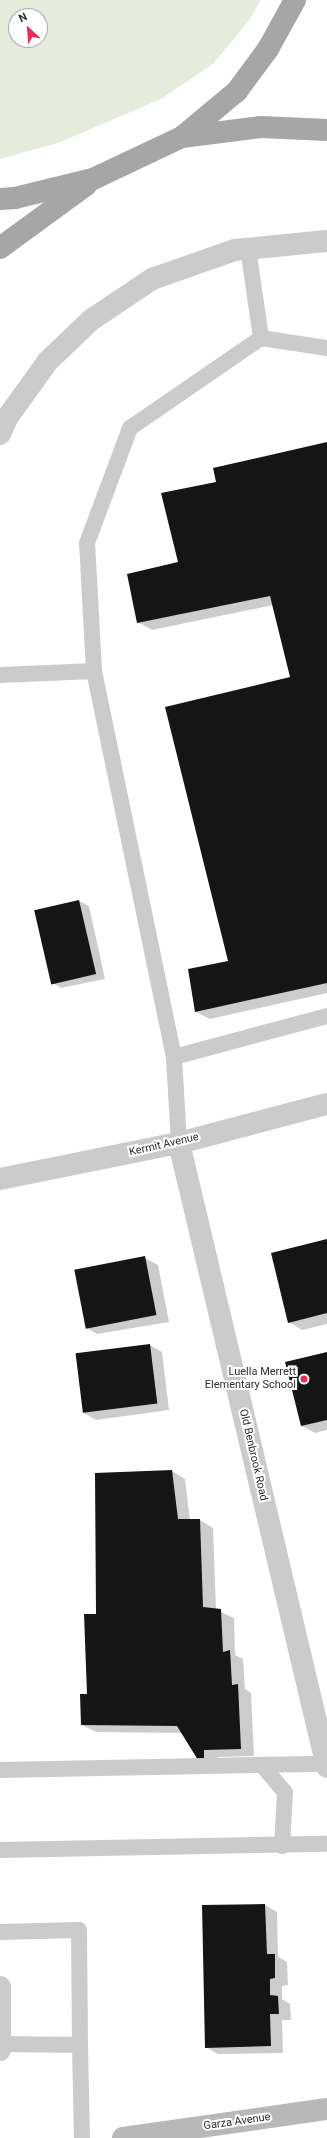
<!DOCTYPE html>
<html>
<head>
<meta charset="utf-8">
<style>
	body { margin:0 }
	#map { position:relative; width:327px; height:2138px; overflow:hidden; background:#fff; font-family:Roboto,sans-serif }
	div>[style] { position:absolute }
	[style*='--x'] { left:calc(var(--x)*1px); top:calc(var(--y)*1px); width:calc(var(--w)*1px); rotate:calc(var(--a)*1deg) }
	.green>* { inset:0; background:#e6ecdb }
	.shadow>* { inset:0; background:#0003 }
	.building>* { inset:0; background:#151515; transform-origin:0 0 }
	.lane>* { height:16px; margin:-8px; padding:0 8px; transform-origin:8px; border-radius:8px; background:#cbcbcb }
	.street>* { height:22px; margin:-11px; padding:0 11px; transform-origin:11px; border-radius:11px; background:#cbcbcb }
	.secondary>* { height:22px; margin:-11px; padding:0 11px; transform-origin:11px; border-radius:11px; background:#b8b8b8 }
	.primary>* { height:22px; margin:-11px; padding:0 11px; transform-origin:11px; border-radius:11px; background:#a6a6a6 }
	.dots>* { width:11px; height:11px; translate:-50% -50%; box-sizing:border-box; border:2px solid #fff; border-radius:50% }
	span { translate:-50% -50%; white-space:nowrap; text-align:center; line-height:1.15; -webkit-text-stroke:4px #fff; paint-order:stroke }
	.street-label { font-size:11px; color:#2e2e2e }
	.poi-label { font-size:11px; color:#2e2e2e }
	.right { translate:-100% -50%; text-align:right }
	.north { position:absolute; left:8px; top:8px; width:40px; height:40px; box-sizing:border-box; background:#fff; border:1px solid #ababab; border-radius:50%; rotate:334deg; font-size:11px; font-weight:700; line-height:16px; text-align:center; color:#2e2e2e }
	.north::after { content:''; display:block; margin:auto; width:14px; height:18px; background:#e72d58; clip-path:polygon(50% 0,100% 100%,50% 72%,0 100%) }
</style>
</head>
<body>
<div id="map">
	<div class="green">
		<i style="clip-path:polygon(evenodd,0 0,261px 0,248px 22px,213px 64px,161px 99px,58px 143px,0 159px,0 0,16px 16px,40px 16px,40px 40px,16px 40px,16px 16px)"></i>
	</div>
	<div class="shadow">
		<i style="clip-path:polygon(327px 443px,327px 993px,210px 1019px,196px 1012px,190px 970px,229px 962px,291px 677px,273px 605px,152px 630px,138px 622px,179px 563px,217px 483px)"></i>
		<i style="clip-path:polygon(79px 901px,89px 906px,105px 979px,61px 988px,51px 982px)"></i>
		<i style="clip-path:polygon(327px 1240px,327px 1324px,302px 1330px,289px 1322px)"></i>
		<i style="clip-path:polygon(145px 1258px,158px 1265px,169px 1322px,97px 1334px,85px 1327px)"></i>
		<i style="clip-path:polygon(150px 1345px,162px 1352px,169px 1410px,96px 1420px,84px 1413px)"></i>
		<i style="clip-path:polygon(327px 1354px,327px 1430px,315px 1433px,302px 1426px)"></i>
		<i style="clip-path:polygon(172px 1471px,185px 1479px,190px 1520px,200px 1520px,213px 1528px,216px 1610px,234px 1618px,235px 1655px,243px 1659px,245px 1689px,251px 1693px,254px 1756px,217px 1757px,217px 1769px,199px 1759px,183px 1733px,96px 1732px,82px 1725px,98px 1614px)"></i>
		<i style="clip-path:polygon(265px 1905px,277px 1912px,278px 1957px,287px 1962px,288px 1985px,282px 1986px,282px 1999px,290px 2004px,291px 2020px,282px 2020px,283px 2053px,218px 2054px,206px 2047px)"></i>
	</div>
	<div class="building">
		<i style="clip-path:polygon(327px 442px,327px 983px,195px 1012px,188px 969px,228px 961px,165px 707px,290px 677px,270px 596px,137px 623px,127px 574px,178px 562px,161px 493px,216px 482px,213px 468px)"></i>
		<i style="left:79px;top:900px;width:76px;height:46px;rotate:77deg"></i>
		<i style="clip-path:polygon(327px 1239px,327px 1313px,288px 1323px,271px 1253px)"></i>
		<i style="left:145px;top:1256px;width:60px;height:72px;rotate:79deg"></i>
		<i style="left:150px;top:1344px;width:60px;height:75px;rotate:83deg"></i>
		<i style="clip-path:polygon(327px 1352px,327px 1420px,301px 1426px,285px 1362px)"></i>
		<i style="clip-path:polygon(172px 1470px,178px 1519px,200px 1519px,203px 1607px,221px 1609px,223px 1652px,230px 1650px,232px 1685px,238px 1684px,241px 1749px,204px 1750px,204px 1762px,198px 1760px,177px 1726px,81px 1725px,80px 1694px,87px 1694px,84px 1614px,96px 1614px,95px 1473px)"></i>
		<i style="clip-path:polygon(265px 1904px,267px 1954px,275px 1954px,275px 1978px,270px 1979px,270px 1995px,278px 1996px,279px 2014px,270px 2014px,271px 2046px,205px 2048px,202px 1905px)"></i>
	</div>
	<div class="lane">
		<i style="--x:261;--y:338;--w:67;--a:8.6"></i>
		<i style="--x:94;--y:671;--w:128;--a:-93.1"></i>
		<i style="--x:87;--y:543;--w:123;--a:-69.5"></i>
		<i style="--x:130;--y:428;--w:159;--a:-34.5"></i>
		<i style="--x:261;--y:338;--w:91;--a:-98.2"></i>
		<i style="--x:0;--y:675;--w:94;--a:-2.4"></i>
		<i style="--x:94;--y:671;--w:394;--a:78.3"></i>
		<i style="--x:174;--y:1057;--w:158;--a:-15"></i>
		<i style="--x:174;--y:1057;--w:86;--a:86.7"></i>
		<i style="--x:262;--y:1765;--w:35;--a:50"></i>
		<i style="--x:285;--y:1792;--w:54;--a:93.2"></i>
		<i style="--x:0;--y:1770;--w:326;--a:-1.1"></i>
		<i style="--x:0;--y:1850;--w:327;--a:-1.1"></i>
		<i style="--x:0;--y:1932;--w:79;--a:-1.5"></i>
		<i style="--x:79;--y:1930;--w:115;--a:89.5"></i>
		<i style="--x:1;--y:2044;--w:79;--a:0.7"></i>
		<i style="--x:80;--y:2045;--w:93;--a:88.8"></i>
	</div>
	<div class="street">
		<i style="--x:0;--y:434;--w:17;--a:-66"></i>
		<i style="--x:7;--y:418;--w:70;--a:-54.3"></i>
		<i style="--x:48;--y:361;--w:59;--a:-43.6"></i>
		<i style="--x:91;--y:320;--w:73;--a:-33.9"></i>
		<i style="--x:152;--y:279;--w:88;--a:-19.3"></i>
		<i style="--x:235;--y:250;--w:92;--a:-5.6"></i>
		<i style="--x:179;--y:1143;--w:641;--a:76.66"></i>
		<i style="--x:0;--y:1179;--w:183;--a:-11.4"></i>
		<i style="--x:179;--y:1143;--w:153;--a:-14.8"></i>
		<i style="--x:0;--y:1987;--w:63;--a:90"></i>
	</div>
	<div class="secondary">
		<i style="--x:123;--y:2138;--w:206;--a:-8.1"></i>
	</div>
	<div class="primary">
		<i style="--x:182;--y:137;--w:80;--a:-7.2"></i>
		<i style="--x:261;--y:127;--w:66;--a:2.6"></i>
		<i style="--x:0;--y:199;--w:15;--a:-4"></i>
		<i style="--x:15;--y:198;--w:80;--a:-13.7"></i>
		<i style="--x:93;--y:179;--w:98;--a:-25.3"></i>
		<i style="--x:182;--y:137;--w:72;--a:-39.9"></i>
		<i style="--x:237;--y:91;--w:52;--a:-53.6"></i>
		<i style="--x:268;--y:49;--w:56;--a:-61.1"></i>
		<i style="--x:0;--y:248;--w:107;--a:-36.2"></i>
	</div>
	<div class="dots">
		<i style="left:304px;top:1379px;background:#e72d58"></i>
	</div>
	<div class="street-label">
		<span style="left:164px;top:1145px;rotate:-13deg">Kermit Avenue</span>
		<span style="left:253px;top:1455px;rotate:77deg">Old Benbrook Road</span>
		<span style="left:237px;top:2122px;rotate:-8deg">Garza Avenue</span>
	</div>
	<div class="poi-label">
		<span class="right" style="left:296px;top:1379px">Luella Merrett<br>Elementary School</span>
	</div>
	<div class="north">N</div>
</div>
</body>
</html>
